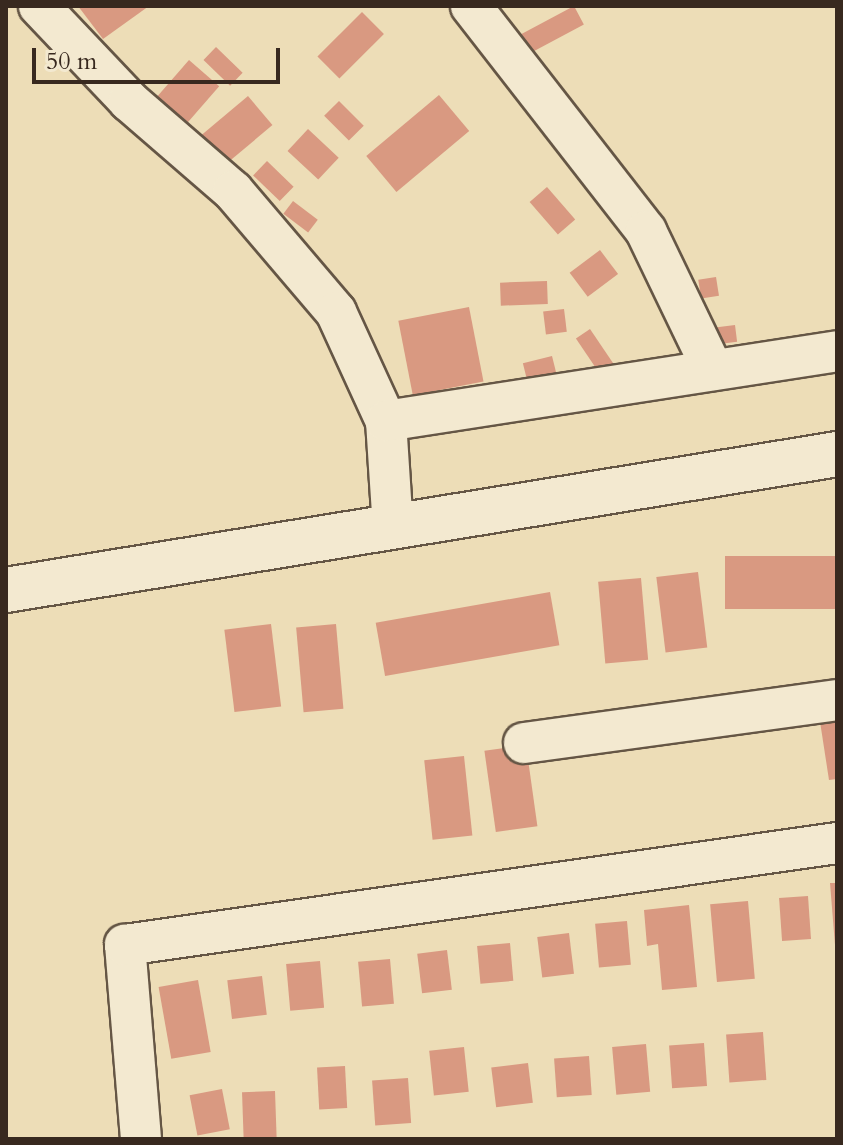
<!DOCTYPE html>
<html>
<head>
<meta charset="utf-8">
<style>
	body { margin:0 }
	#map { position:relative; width:843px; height:1145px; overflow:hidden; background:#edddb7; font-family:Cardo,serif }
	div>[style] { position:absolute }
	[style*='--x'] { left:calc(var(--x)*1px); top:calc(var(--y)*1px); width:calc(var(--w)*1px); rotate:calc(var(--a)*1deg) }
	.building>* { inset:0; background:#d99981; transform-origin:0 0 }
	.roads { filter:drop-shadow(2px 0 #655645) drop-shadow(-2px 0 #655645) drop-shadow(0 2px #655645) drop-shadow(0 -2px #655645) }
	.minor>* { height:40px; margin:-20px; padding:0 20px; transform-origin:20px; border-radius:20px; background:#f3e9d0 }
	.tertiary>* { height:44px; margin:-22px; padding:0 22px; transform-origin:22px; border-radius:22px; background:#f3e9d0 }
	span { translate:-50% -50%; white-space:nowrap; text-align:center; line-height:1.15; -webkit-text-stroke:8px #f3e9d0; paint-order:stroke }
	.frame { position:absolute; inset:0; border:8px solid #38291f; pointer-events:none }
	.scale { position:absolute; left:32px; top:48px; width:248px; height:36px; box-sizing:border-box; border:4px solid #38291f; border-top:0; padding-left:10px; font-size:24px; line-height:28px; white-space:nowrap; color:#38291f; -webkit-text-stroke:6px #f3e9d0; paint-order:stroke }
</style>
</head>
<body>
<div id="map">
	<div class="building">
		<i style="clip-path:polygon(78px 6px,149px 6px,103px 39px)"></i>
		<i style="left:574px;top:6px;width:21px;height:61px;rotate:62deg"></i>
		<i style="left:362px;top:12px;width:31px;height:63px;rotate:45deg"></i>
		<i style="left:216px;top:47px;width:37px;height:18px;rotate:44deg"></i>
		<i style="left:189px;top:60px;width:40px;height:60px;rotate:41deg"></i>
		<i style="left:439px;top:95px;width:47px;height:95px;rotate:50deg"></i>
		<i style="left:248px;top:96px;width:38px;height:70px;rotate:50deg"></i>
		<i style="left:339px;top:101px;width:35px;height:21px;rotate:45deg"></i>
		<i style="left:308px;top:129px;width:42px;height:30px;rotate:43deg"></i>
		<i style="left:267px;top:161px;width:37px;height:20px;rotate:44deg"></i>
		<i style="left:547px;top:187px;width:43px;height:23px;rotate:49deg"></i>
		<i style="left:293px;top:201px;width:31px;height:16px;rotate:37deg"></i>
		<i style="left:600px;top:250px;width:30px;height:38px;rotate:53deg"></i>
		<i style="left:716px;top:277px;width:19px;height:18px;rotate:81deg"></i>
		<i style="left:547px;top:281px;width:23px;height:47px;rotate:88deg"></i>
		<i style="left:469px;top:307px;width:76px;height:72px;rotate:79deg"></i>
		<i style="left:564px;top:309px;width:23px;height:21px;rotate:83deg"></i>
		<i style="left:735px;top:325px;width:17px;height:24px;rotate:83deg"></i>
		<i style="left:590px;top:329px;width:42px;height:17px;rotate:56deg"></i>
		<i style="left:552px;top:356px;width:21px;height:30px;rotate:76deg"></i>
		<i style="left:837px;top:556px;width:53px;height:112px;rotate:90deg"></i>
		<i style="left:698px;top:572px;width:76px;height:42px;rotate:83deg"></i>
		<i style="left:641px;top:578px;width:82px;height:43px;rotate:85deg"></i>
		<i style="left:550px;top:592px;width:54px;height:177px;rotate:80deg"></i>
		<i style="left:271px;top:624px;width:83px;height:47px;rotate:83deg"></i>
		<i style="left:336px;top:624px;width:85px;height:40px;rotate:85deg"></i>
		<i style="clip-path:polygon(837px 699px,837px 779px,829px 780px,817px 702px)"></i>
		<i style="left:526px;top:745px;width:82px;height:42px;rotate:82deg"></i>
		<i style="left:464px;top:756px;width:80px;height:40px;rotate:84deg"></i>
		<i style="clip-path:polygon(830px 883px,837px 883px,837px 945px,835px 945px)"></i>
		<i style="left:808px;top:896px;width:43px;height:29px;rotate:86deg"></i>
		<i style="left:748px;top:901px;width:78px;height:38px;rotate:85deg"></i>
		<i style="clip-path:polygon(689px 905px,697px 987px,662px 990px,658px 944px,647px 946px,644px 910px)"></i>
		<i style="left:627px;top:921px;width:44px;height:32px;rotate:85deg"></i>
		<i style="left:569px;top:933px;width:41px;height:32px;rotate:83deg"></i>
		<i style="left:510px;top:943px;width:38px;height:33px;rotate:85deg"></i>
		<i style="left:447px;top:950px;width:40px;height:30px;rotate:83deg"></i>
		<i style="left:390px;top:959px;width:45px;height:32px;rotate:85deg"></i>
		<i style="left:320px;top:961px;width:47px;height:34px;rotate:85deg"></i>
		<i style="left:262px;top:976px;width:39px;height:35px;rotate:83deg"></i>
		<i style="left:198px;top:980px;width:73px;height:40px;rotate:80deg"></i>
		<i style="left:763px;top:1032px;width:48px;height:37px;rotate:86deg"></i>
		<i style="left:704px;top:1043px;width:43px;height:35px;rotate:86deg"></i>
		<i style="left:646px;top:1044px;width:48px;height:34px;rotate:85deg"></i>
		<i style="left:464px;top:1047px;width:45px;height:35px;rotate:84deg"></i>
		<i style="left:589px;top:1056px;width:39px;height:35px;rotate:86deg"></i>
		<i style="left:528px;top:1063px;width:40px;height:37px;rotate:83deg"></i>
		<i style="left:345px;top:1066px;width:42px;height:28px;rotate:87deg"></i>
		<i style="left:408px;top:1078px;width:45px;height:36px;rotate:86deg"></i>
		<i style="left:222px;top:1089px;width:41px;height:33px;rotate:79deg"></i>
		<i style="left:275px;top:1091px;width:46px;height:33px;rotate:88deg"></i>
	</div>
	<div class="roads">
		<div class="minor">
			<i style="--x:39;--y:6;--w:131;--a:46.5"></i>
			<i style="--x:129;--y:101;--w:138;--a:40.9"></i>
			<i style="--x:233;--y:191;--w:159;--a:49.6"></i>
			<i style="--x:336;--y:312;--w:120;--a:65.4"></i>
			<i style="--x:386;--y:421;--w:107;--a:86.3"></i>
			<i style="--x:471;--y:6;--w:285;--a:52.1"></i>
			<i style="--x:646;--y:231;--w:154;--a:64.3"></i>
			<i style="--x:386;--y:421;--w:456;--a:-8.8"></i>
			<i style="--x:524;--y:743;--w:316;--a:-7.8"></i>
			<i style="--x:141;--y:1139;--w:195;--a:-94.7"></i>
			<i style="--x:125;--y:945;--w:719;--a:-8.15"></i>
		</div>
		<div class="tertiary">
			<i style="--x:6;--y:590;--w:842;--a:-9.29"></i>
		</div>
	</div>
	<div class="frame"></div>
	<div class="scale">50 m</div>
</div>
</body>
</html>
